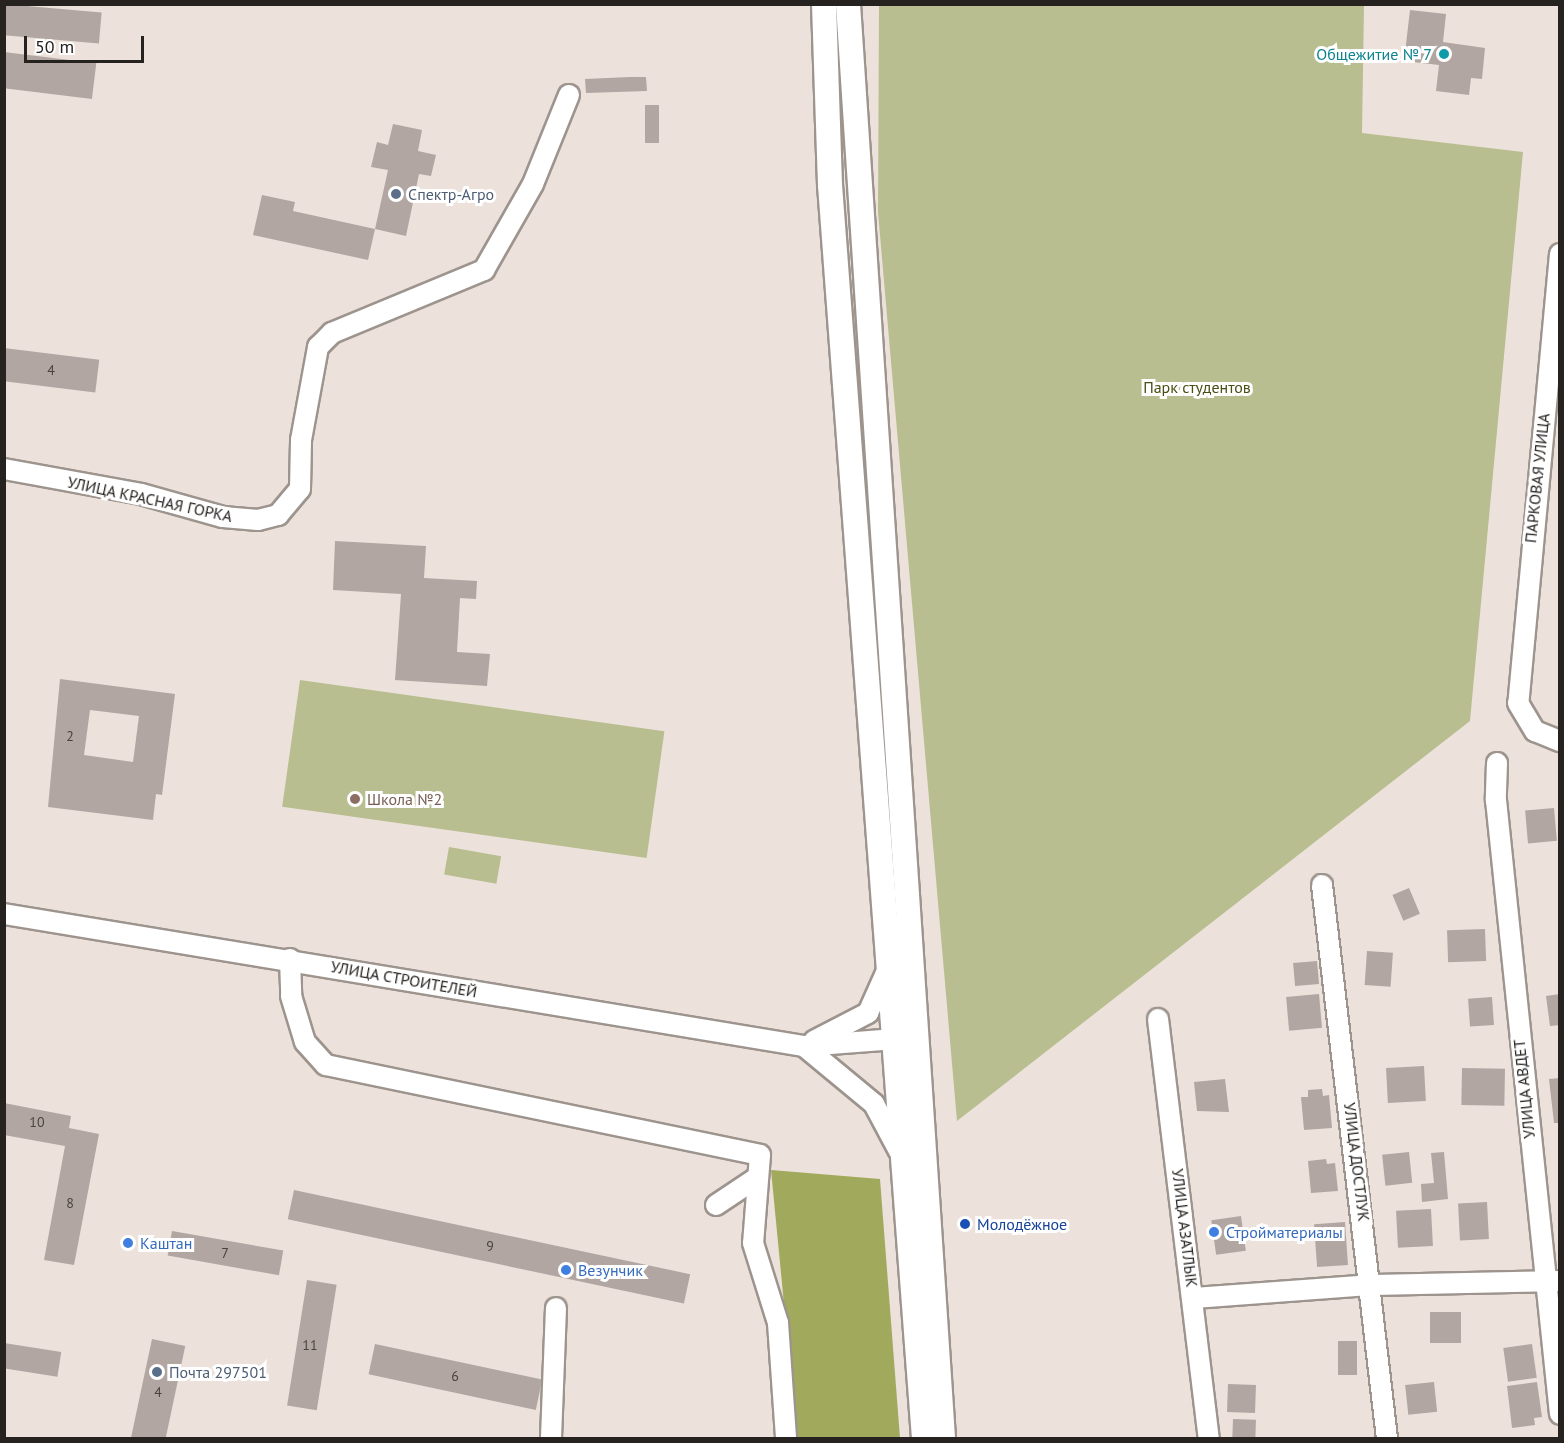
<!DOCTYPE html>
<html>
<head>
<meta charset="utf-8">
<style>
	body { margin:0 }
	#map { position:relative; width:1564px; height:1443px; overflow:hidden; background:#ece2db; font-family:"PT Sans",sans-serif }
	div>[style] { position:absolute }
	[style*='--x'] { left:calc(var(--x)*1px); top:calc(var(--y)*1px); width:calc(var(--w)*1px); rotate:calc(var(--a)*1deg) }
	.green>* { inset:0; background:#b8be8f; transform-origin:0 0 }
	.forest>* { inset:0; background:#a1a95c }
	.building>* { inset:0; background:#b1a6a2; transform-origin:0 0 }
	.roads { filter:drop-shadow(2px 0 #9d948e) drop-shadow(-2px 0 #9d948e) drop-shadow(0 2px #9d948e) drop-shadow(0 -2px #9d948e) }
	.minor>* { height:20px; margin:-10px; padding:0 10px; transform-origin:10px; border-radius:10px; background:#fff }
	.major>* { height:24px; margin:-12px; padding:0 12px; transform-origin:12px; border-radius:12px; background:#fff }
	.dots>* { width:16px; height:16px; translate:-50% -50%; box-sizing:border-box; border:3px solid #fff; border-radius:50% }
	span { translate:-50% -50%; white-space:nowrap; text-align:center; line-height:1.15; -webkit-text-stroke:6px #fff; paint-order:stroke }
	.number-label { font-size:14px; color:#494340 }
	.number-label span { -webkit-text-stroke-width:0 }
	.culture-label { font-size:16px; color:#0d838f }
	.right { translate:-100% -50%; text-align:right }
	.service-label { font-size:16px; color:#4e5e75 }
	.left { translate:0 -50%; text-align:left }
	.park-label { font-size:16px; color:#4a4f16 }
	.street-label { font-size:16px; color:#262220 }
	.education-label { font-size:16px; color:#785e54 }
	.transit-label { font-size:16px; color:#164399 }
	.shop-label { font-size:16px; color:#366cbe }
	.frame { position:absolute; inset:0; border:6px solid #262220; pointer-events:none }
	.scale { position:absolute; left:24px; top:36px; width:120px; height:27px; box-sizing:border-box; border:3px solid #262220; border-top:0; padding-left:8px; font-size:18px; line-height:21px; white-space:nowrap; color:#262220; -webkit-text-stroke:4px #fff; paint-order:stroke }
</style>
</head>
<body>
<div id="map">
	<div class="green">
		<i style="clip-path:polygon(879px 5px,1364px 5px,1362px 133px,1523px 152px,1470px 721px,957px 1121px,878px 212px)"></i>
		<i style="left:300px;top:680px;width:368px;height:128px;rotate:8deg"></i>
		<i style="left:449px;top:847px;width:53px;height:28px;rotate:10deg"></i>
	</div>
	<div class="forest">
		<i style="clip-path:polygon(771px 1170px,880px 1179px,900px 1438px,797px 1438px)"></i>
	</div>
	<div class="building">
		<i style="left:4px;top:4px;width:98px;height:31px;rotate:5deg"></i>
		<i style="clip-path:polygon(1410px 10px,1446px 14px,1443px 42px,1485px 48px,1482px 79px,1471px 78px,1469px 95px,1436px 91px,1439px 65px,1404px 61px)"></i>
		<i style="left:4px;top:52px;width:93px;height:36px;rotate:7deg"></i>
		<i style="clip-path:polygon(630px 77px,646px 77px,647px 91px,586px 93px,585px 79px)"></i>
		<i style="left:645px;top:105px;width:14px;height:38px"></i>
		<i style="clip-path:polygon(393px 124px,422px 130px,418px 151px,436px 155px,431px 176px,419px 174px,406px 236px,375px 229px,388px 170px,371px 167px,377px 142px,388px 145px)"></i>
		<i style="clip-path:polygon(262px 195px,295px 202px,293px 211px,375px 229px,368px 260px,253px 235px)"></i>
		<i style="left:4px;top:348px;width:96px;height:33px;rotate:7deg"></i>
		<i style="clip-path:polygon(335px 541px,426px 546px,424px 578px,477px 581px,476px 599px,460px 598px,457px 652px,490px 654px,487px 686px,395px 680px,401px 594px,333px 590px)"></i>
		<i style="clip-path:polygon(evenodd,60px 679px,175px 694px,162px 795px,156px 794px,153px 820px,48px 807px,60px 679px,90px 710px,139px 716px,133px 762px,84px 755px,90px 710px)"></i>
		<i style="left:1554px;top:808px;width:33px;height:29px;rotate:85deg"></i>
		<i style="left:1409px;top:888px;width:28px;height:18px;rotate:67deg"></i>
		<i style="left:1485px;top:929px;width:32px;height:38px;rotate:88deg"></i>
		<i style="left:1367px;top:951px;width:26px;height:34px;rotate:4deg"></i>
		<i style="left:1317px;top:961px;width:23px;height:24px;rotate:85deg"></i>
		<i style="left:1319px;top:994px;width:34px;height:33px;rotate:85deg"></i>
		<i style="clip-path:polygon(1560px 994px,1560px 1025px,1550px 1026px,1546px 996px)"></i>
		<i style="left:1492px;top:997px;width:28px;height:24px;rotate:86deg"></i>
		<i style="left:1424px;top:1066px;width:35px;height:38px;rotate:87deg"></i>
		<i style="left:1462px;top:1068px;width:43px;height:37px;rotate:1deg"></i>
		<i style="clip-path:polygon(1560px 1078px,1560px 1123px,1554px 1123px,1549px 1079px)"></i>
		<i style="clip-path:polygon(1225px 1079px,1229px 1112px,1197px 1111px,1194px 1082px)"></i>
		<i style="clip-path:polygon(1322px 1089px,1323px 1096px,1329px 1095px,1332px 1128px,1304px 1130px,1301px 1097px,1308px 1097px,1308px 1090px)"></i>
		<i style="clip-path:polygon(4px 1103px,71px 1116px,69px 1128px,99px 1134px,74px 1265px,44px 1260px,65px 1146px,4px 1135px)"></i>
		<i style="left:1409px;top:1152px;width:31px;height:27px;rotate:84deg"></i>
		<i style="clip-path:polygon(1444px 1152px,1448px 1199px,1422px 1202px,1421px 1184px,1434px 1183px,1431px 1153px)"></i>
		<i style="clip-path:polygon(1326px 1159px,1327px 1164px,1335px 1163px,1338px 1191px,1311px 1193px,1308px 1161px)"></i>
		<i style="left:294px;top:1190px;width:405px;height:30px;rotate:12deg"></i>
		<i style="left:1487px;top:1202px;width:37px;height:29px;rotate:87deg"></i>
		<i style="left:1431px;top:1209px;width:37px;height:35px;rotate:87deg"></i>
		<i style="left:1241px;top:1216px;width:35px;height:30px;rotate:82deg"></i>
		<i style="left:1345px;top:1222px;width:43px;height:31px;rotate:86deg"></i>
		<i style="left:172px;top:1231px;width:113px;height:25px;rotate:10deg"></i>
		<i style="left:307px;top:1280px;width:30px;height:127px;rotate:9deg"></i>
		<i style="left:1461px;top:1312px;width:31px;height:31px;rotate:90deg"></i>
		<i style="left:152px;top:1339px;width:34px;height:101px;rotate:12deg"></i>
		<i style="left:1338px;top:1341px;width:19px;height:34px"></i>
		<i style="left:4px;top:1343px;width:58px;height:25px;rotate:9deg"></i>
		<i style="left:375px;top:1344px;width:171px;height:31px;rotate:12deg"></i>
		<i style="left:1532px;top:1344px;width:34px;height:29px;rotate:82deg"></i>
		<i style="left:1434px;top:1382px;width:30px;height:29px;rotate:84deg"></i>
		<i style="clip-path:polygon(1537px 1382px,1542px 1417px,1534px 1418px,1535px 1425px,1512px 1428px,1507px 1386px)"></i>
		<i style="left:1228px;top:1384px;width:28px;height:28px;rotate:2deg"></i>
		<i style="left:1233px;top:1419px;width:23px;height:19px;rotate:2deg"></i>
	</div>
	<div class="roads">
		<div class="minor">
			<i style="--x:1560;--y:254;--w:451;--a:95.3"></i>
			<i style="--x:1518;--y:703;--w:33;--a:59"></i>
			<i style="--x:1535;--y:731;--w:27;--a:22"></i>
			<i style="--x:4;--y:469;--w:139;--a:10.3"></i>
			<i style="--x:141;--y:494;--w:85;--a:15.7"></i>
			<i style="--x:223;--y:517;--w:35;--a:5"></i>
			<i style="--x:258;--y:520;--w:21;--a:-14"></i>
			<i style="--x:278;--y:515;--w:34;--a:-50"></i>
			<i style="--x:300;--y:489;--w:49;--a:-88.8"></i>
			<i style="--x:301;--y:440;--w:95;--a:-79.6"></i>
			<i style="--x:318;--y:347;--w:20;--a:-45"></i>
			<i style="--x:332;--y:333;--w:165;--a:-22.5"></i>
			<i style="--x:484;--y:270;--w:99;--a:-60.3"></i>
			<i style="--x:533;--y:184;--w:96;--a:-68"></i>
			<i style="--x:1497;--y:763;--w:37;--a:92"></i>
			<i style="--x:1496;--y:800;--w:617;--a:84.05"></i>
			<i style="--x:1322;--y:885;--w:557;--a:83.3"></i>
			<i style="--x:4;--y:914;--w:811;--a:9.37"></i>
			<i style="--x:804;--y:1046;--w:105;--a:-4.4"></i>
			<i style="--x:290;--y:959;--w:37;--a:88"></i>
			<i style="--x:291;--y:996;--w:48;--a:73.1"></i>
			<i style="--x:305;--y:1042;--w:31;--a:48"></i>
			<i style="--x:326;--y:1065;--w:443;--a:11.7"></i>
			<i style="--x:760;--y:1155;--w:88;--a:94.5"></i>
			<i style="--x:753;--y:1243;--w:84;--a:72.6"></i>
			<i style="--x:778;--y:1323;--w:115;--a:86"></i>
			<i style="--x:1158;--y:1019;--w:422;--a:83.1"></i>
			<i style="--x:814;--y:1041;--w:61;--a:-27.4"></i>
			<i style="--x:868;--y:1013;--w:44;--a:-65.8"></i>
			<i style="--x:804;--y:1046;--w:91;--a:39.6"></i>
			<i style="--x:874;--y:1104;--w:53;--a:62"></i>
			<i style="--x:716;--y:1205;--w:50;--a:-33.7"></i>
			<i style="--x:1194;--y:1298;--w:179;--a:-4.2"></i>
			<i style="--x:1373;--y:1285;--w:187;--a:-1.2"></i>
			<i style="--x:551;--y:1438;--w:130;--a:-87.8"></i>
		</div>
		<div class="major">
			<i style="--x:824;--y:4;--w:181;--a:88.1"></i>
			<i style="--x:830;--y:185;--w:1257;--a:85.71"></i>
			<i style="--x:848;--y:4;--w:1437;--a:86.21"></i>
		</div>
	</div>
	<div class="dots">
		<i style="left:1444px;top:54px;background:#0f9aa8"></i>
		<i style="left:396px;top:194px;background:#5c6f8a"></i>
		<i style="left:355px;top:799px;background:#8d6e63"></i>
		<i style="left:965px;top:1224px;background:#1a4fb4"></i>
		<i style="left:1214px;top:1232px;background:#3f7fe0"></i>
		<i style="left:128px;top:1243px;background:#3f7fe0"></i>
		<i style="left:566px;top:1270px;background:#3f7fe0"></i>
		<i style="left:157px;top:1372px;background:#5c6f8a"></i>
	</div>
	<div class="number-label">
		<span style="left:51px;top:370px">4</span>
		<span style="left:70px;top:736px">2</span>
		<span style="left:37px;top:1122px">10</span>
		<span style="left:70px;top:1203px">8</span>
		<span style="left:490px;top:1246px">9</span>
		<span style="left:225px;top:1253px">7</span>
		<span style="left:310px;top:1345px">11</span>
		<span style="left:455px;top:1376px">6</span>
		<span style="left:158px;top:1392px">4</span>
	</div>
	<div class="culture-label">
		<span class="right" style="left:1432px;top:54px">Общежитие № 7</span>
	</div>
	<div class="service-label">
		<span class="left" style="left:408px;top:194px">Спектр-Агро</span>
		<span class="left" style="left:169px;top:1372px">Почта 297501</span>
	</div>
	<div class="park-label">
		<span style="left:1197px;top:387px">Парк студентов</span>
	</div>
	<div class="street-label">
		<span style="left:1537px;top:478px;rotate:-84deg">ПАРКОВАЯ УЛИЦА</span>
		<span style="left:150px;top:499px;rotate:12deg">УЛИЦА КРАСНАЯ ГОРКА</span>
		<span style="left:404px;top:979px;rotate:10deg">УЛИЦА СТРОИТЕЛЕЙ</span>
		<span style="left:1524px;top:1089px;rotate:-96deg">УЛИЦА АВДЕТ</span>
		<span style="left:1357px;top:1162px;rotate:83deg">УЛИЦА ДОСТЛУК</span>
		<span style="left:1185px;top:1228px;rotate:83deg">УЛИЦА АЗАТЛЫК</span>
	</div>
	<div class="education-label">
		<span class="left" style="left:367px;top:799px">Школа №2</span>
	</div>
	<div class="transit-label">
		<span class="left" style="left:977px;top:1224px">Молодёжное</span>
	</div>
	<div class="shop-label">
		<span class="left" style="left:1226px;top:1232px">Стройматериалы</span>
		<span class="left" style="left:140px;top:1243px">Каштан</span>
		<span class="left" style="left:578px;top:1270px">Везунчик</span>
	</div>
	<div class="frame"></div>
	<div class="scale">50 m</div>
</div>
</body>
</html>
